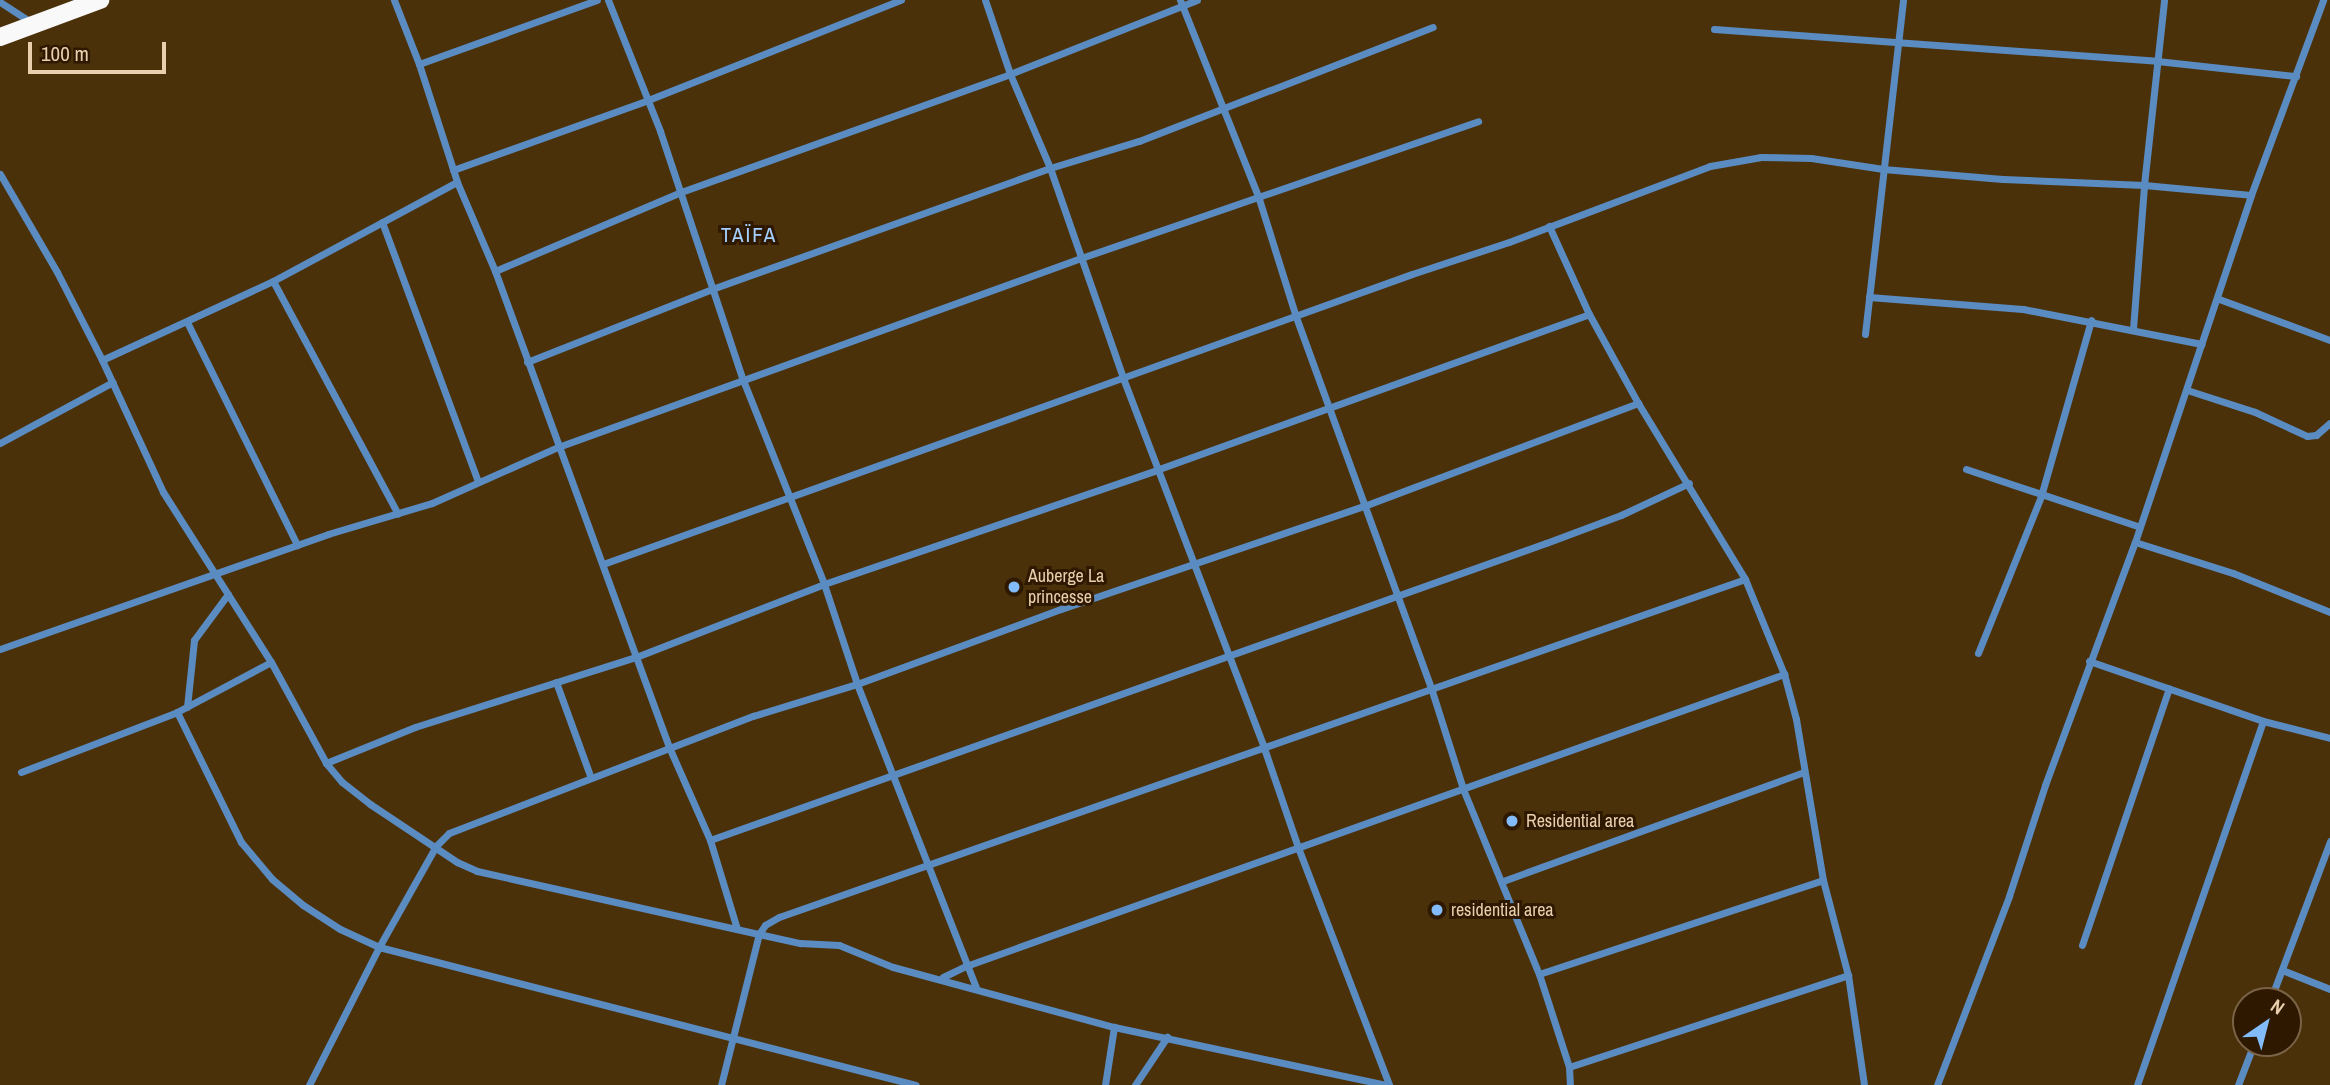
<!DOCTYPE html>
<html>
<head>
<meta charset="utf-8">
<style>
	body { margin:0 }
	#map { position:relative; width:2330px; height:1085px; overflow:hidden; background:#4b310a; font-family:"Archivo Narrow",sans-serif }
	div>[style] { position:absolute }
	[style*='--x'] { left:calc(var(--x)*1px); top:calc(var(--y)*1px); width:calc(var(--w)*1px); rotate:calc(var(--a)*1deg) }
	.street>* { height:7px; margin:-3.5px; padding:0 3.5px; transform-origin:3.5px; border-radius:3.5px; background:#5a8cc2 }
	.highway>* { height:18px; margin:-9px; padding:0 9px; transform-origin:9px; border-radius:9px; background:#f9f9f9 }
	.dots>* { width:19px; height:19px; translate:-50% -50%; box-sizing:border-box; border:4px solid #2e1900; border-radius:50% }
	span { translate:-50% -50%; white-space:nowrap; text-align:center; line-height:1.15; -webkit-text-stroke:6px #2e1900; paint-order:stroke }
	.poi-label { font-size:18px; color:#eacfae }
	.left { translate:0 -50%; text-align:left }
	.quarter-label { font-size:21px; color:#a5cffe; letter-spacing:2px }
	.north { position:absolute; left:2232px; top:987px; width:70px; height:70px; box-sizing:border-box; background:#2e1900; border:2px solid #796246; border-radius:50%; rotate:35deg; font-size:19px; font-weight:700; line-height:28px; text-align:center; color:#eacfae }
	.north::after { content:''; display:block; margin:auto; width:24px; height:32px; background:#83bcfb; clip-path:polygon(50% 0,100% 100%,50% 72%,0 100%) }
	.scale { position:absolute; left:28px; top:42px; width:138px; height:32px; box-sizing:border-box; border:4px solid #eacfae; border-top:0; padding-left:9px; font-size:21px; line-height:24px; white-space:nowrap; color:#eacfae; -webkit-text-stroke:5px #2e1900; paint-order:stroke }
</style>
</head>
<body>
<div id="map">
	<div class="street">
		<i style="--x:394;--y:0;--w:69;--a:68.7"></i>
		<i style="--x:419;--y:64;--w:124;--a:72.1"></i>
		<i style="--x:457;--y:182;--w:97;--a:66.9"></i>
		<i style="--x:495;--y:271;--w:507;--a:69.92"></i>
		<i style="--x:669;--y:747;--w:102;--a:66.2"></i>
		<i style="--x:710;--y:840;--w:93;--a:73.1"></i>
		<i style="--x:608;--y:0;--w:141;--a:68.3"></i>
		<i style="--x:660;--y:131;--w:262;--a:71.6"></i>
		<i style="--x:743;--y:380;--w:219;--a:68.3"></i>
		<i style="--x:824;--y:584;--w:105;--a:71.7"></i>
		<i style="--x:857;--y:684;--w:326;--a:68.6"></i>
		<i style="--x:985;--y:0;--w:78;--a:71.3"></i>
		<i style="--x:1010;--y:74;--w:102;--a:66.9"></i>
		<i style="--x:1050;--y:168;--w:222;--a:70.8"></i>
		<i style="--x:1123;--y:378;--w:396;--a:69.1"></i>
		<i style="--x:1264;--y:748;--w:108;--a:71.1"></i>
		<i style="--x:1299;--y:850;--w:252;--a:69"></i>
		<i style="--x:1180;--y:0;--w:214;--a:68.3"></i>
		<i style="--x:1259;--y:199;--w:124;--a:72.6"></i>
		<i style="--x:1296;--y:317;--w:398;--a:70"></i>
		<i style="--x:1432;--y:691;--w:103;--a:72.4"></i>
		<i style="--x:1463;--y:789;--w:200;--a:67.7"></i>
		<i style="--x:1539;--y:974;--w:98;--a:72.1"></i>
		<i style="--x:1569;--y:1067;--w:18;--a:87"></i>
		<i style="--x:0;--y:2;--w:38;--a:33"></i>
		<i style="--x:1714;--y:29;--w:444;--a:4.1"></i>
		<i style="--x:2157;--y:61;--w:140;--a:6.2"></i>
		<i style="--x:419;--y:64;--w:189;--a:-19.8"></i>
		<i style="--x:453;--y:170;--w:207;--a:-19.7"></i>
		<i style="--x:648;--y:100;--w:272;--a:-21.6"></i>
		<i style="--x:0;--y:174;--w:113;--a:59.8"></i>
		<i style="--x:57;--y:272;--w:99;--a:62.9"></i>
		<i style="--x:102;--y:360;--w:145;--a:65.2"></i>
		<i style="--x:163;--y:492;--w:201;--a:57.6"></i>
		<i style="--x:271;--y:662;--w:115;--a:61.4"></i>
		<i style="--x:326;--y:763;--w:25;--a:50"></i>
		<i style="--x:342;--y:782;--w:36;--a:38"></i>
		<i style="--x:370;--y:804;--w:105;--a:33.7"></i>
		<i style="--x:457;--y:862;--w:22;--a:24"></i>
		<i style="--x:477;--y:871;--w:331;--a:12.6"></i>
		<i style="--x:800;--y:943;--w:39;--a:3"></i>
		<i style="--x:839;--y:945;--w:58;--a:22.2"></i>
		<i style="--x:893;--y:967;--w:229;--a:15.2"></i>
		<i style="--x:1114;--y:1027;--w:278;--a:12"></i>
		<i style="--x:382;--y:222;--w:276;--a:69.7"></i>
		<i style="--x:1549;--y:226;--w:97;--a:65.6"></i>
		<i style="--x:1589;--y:314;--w:102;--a:61.2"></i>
		<i style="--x:495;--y:271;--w:202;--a:-23"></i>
		<i style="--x:681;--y:192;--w:350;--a:-19.7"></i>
		<i style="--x:1010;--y:74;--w:201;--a:-21.6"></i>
		<i style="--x:273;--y:281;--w:264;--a:61.8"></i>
		<i style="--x:1869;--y:297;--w:154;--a:4.5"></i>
		<i style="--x:2023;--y:309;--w:182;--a:11.1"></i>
		<i style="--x:2219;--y:299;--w:118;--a:20.3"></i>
		<i style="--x:187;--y:322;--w:249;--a:63.7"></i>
		<i style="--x:2133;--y:329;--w:144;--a:-85.6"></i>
		<i style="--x:2144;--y:185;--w:186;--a:-83.8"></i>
		<i style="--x:1865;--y:334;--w:336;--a:-83.5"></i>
		<i style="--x:102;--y:360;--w:188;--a:-24.8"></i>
		<i style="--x:273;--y:281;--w:209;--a:-28.3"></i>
		<i style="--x:527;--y:362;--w:199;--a:-21.5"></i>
		<i style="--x:712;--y:289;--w:359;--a:-19.7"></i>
		<i style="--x:1050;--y:168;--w:93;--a:-16.9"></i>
		<i style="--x:1139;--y:141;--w:315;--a:-21.2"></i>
		<i style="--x:2187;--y:390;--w:71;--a:17.9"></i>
		<i style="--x:2255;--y:412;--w:57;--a:24.8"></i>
		<i style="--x:2307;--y:436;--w:9;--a:-6"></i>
		<i style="--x:2316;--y:435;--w:18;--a:-41"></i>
		<i style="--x:0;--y:443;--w:128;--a:-28.4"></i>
		<i style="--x:1966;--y:469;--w:183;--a:18.4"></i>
		<i style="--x:2135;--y:542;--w:103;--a:17.6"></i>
		<i style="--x:2233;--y:573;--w:105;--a:21.9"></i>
		<i style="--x:603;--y:564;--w:859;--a:-19.72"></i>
		<i style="--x:1412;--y:274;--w:102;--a:-18.3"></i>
		<i style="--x:1509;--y:242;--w:215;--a:-20.7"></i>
		<i style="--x:1710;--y:166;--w:52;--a:-10"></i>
		<i style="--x:1761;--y:157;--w:50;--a:1.1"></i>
		<i style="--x:1811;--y:158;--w:73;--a:8.7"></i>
		<i style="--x:1883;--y:169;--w:120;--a:4.8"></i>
		<i style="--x:2003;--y:179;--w:141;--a:2.4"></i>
		<i style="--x:2144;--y:185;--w:107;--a:5.3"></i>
		<i style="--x:0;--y:649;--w:348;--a:-19.3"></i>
		<i style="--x:328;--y:534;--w:109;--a:-16.6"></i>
		<i style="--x:432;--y:503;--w:138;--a:-24"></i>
		<i style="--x:558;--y:447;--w:556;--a:-19.87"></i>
		<i style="--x:1081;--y:258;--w:420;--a:-19"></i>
		<i style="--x:1978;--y:653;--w:169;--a:-68.1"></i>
		<i style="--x:2041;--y:496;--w:183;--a:-74.1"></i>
		<i style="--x:2089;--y:661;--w:184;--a:19"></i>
		<i style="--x:2263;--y:721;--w:69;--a:14.2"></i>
		<i style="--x:556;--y:682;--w:102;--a:70"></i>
		<i style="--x:187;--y:707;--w:67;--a:-84"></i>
		<i style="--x:194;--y:640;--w:57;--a:-53.5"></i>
		<i style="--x:177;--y:712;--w:145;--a:63.8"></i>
		<i style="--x:241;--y:842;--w:48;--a:50"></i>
		<i style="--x:272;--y:879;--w:40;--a:40"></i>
		<i style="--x:303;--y:905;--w:44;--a:33"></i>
		<i style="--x:340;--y:929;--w:43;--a:24.8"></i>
		<i style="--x:379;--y:947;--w:554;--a:14.41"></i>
		<i style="--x:326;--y:763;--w:96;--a:-22"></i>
		<i style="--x:415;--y:727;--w:232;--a:-17.6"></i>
		<i style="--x:636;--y:657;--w:202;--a:-21.2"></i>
		<i style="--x:824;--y:584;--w:354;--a:-18.9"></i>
		<i style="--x:1159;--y:469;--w:457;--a:-19.8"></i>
		<i style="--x:21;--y:772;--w:167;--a:-21"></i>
		<i style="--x:177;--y:712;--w:106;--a:-28"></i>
		<i style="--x:710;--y:840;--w:887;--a:-19.56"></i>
		<i style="--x:1546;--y:543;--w:80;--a:-20.5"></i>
		<i style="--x:1621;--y:515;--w:75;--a:-25.2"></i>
		<i style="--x:1503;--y:881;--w:320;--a:-19.9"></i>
		<i style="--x:2082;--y:945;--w:271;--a:-71.3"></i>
		<i style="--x:2282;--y:970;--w:52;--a:21.6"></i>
		<i style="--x:1539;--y:974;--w:299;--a:-18.3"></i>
		<i style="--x:943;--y:977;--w:25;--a:-26"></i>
		<i style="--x:966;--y:966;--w:869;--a:-19.64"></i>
		<i style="--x:2270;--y:1001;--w:171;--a:-69.4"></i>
		<i style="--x:1569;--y:1067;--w:294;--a:-18.2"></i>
		<i style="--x:309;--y:1085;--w:155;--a:-63.1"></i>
		<i style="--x:379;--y:947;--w:116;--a:-60.6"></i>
		<i style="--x:436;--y:846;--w:18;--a:-45"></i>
		<i style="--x:449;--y:833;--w:326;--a:-21.1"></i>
		<i style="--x:753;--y:716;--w:109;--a:-17.1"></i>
		<i style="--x:857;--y:684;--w:217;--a:-20.2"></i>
		<i style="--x:1061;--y:609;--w:320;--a:-18.8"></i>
		<i style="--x:1364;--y:506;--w:293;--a:-20.6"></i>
		<i style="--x:1638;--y:403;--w:206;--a:58.7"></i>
		<i style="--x:1745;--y:579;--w:103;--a:67.7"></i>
		<i style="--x:1784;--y:674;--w:47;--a:75.1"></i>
		<i style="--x:1796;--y:719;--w:163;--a:80.5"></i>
		<i style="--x:1823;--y:880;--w:98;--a:75.3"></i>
		<i style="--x:1848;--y:975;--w:111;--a:81.7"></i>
		<i style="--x:721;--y:1085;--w:156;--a:-75.9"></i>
		<i style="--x:759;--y:934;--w:11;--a:-56"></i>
		<i style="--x:765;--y:925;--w:16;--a:-30"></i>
		<i style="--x:779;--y:917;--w:1023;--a:-19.28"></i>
		<i style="--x:1105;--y:1085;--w:59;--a:-81.2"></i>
		<i style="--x:1135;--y:1085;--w:58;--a:-56.3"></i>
		<i style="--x:1937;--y:1085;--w:202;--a:-69.1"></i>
		<i style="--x:2009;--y:896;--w:117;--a:-72"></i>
		<i style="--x:2045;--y:785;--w:259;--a:-69.7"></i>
		<i style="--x:2135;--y:542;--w:366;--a:-71.5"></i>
		<i style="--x:2251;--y:195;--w:208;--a:-69.7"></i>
		<i style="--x:2137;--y:1085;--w:385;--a:-70.9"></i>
		<i style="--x:2238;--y:1085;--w:45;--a:-69.1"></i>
	</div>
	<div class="highway">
		<i style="--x:0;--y:37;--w:107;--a:-20.3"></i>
	</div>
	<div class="dots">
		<i style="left:1014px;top:587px;background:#83bcfb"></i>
		<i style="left:1512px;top:821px;background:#83bcfb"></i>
		<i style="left:1437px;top:910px;background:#83bcfb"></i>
	</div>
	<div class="poi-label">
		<span class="left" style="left:1028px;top:587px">Auberge La<br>princesse</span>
		<span class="left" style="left:1526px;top:821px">Residential area</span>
		<span class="left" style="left:1451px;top:910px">residential area</span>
	</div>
	<div class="quarter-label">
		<span style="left:749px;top:235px">TAÏFA</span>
	</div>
	<div class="north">N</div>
	<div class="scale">100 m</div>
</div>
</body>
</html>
